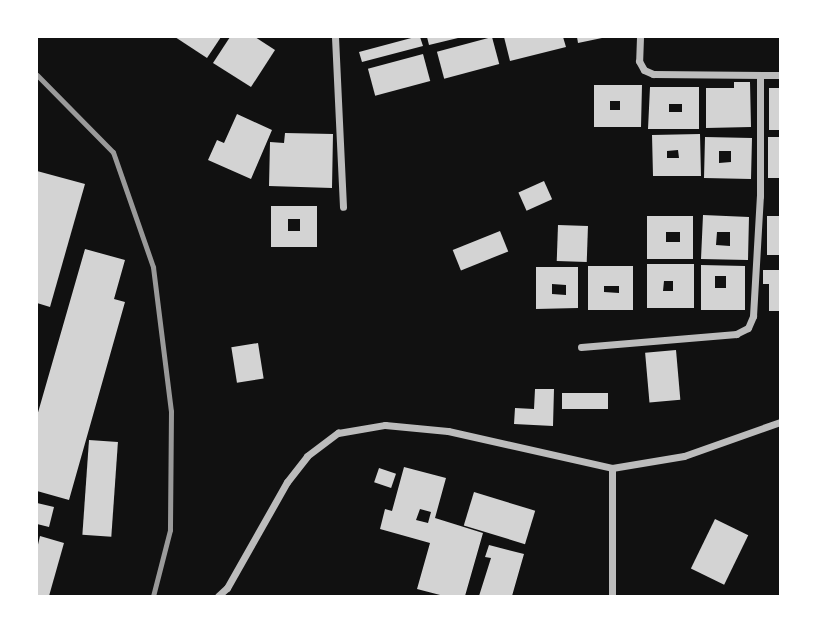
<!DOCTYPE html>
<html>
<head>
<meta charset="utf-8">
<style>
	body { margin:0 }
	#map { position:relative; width:817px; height:633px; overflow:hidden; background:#111; font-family:Merriweather,serif }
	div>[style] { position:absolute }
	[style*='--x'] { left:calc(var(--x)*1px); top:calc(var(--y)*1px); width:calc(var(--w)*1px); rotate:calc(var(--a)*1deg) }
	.building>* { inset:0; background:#d3d3d3; transform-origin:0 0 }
	.minor>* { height:7px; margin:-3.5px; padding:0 3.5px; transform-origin:3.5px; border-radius:3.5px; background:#bcbcbc }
	.rail>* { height:5px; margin:-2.5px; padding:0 2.5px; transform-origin:2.5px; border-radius:2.5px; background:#9a9a9a }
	span { translate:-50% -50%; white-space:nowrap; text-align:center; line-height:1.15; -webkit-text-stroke:7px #fff; paint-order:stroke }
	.frame { position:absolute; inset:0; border:38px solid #fff; pointer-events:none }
</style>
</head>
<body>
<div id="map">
	<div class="building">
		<i style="clip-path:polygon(175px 37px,221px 37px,207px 58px)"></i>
		<i style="clip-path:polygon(230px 37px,255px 37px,275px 50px,251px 87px,213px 63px)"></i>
		<i style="clip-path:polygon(415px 37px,420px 37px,423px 46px,362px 62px,359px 52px)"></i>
		<i style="clip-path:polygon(427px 37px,458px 37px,458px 38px,429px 45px)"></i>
		<i style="left:492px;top:37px;width:28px;height:57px;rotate:75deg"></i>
		<i style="clip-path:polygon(504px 37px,563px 37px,566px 47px,510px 61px)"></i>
		<i style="clip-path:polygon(577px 37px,602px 37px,602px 38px,578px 43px)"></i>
		<i style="left:423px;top:54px;width:28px;height:57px;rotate:75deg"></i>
		<i style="clip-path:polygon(734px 82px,750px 82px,751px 127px,706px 128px,706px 88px,734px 88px)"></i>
		<i style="clip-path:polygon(evenodd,594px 85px,642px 85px,641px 127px,594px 127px,594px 85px,610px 101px,620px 101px,620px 110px,610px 110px,610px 101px)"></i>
		<i style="clip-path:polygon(evenodd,650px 87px,699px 87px,699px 129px,648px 129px,650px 87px,669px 104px,682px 104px,682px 112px,669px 112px,669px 104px)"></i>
		<i style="left:769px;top:88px;width:11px;height:42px"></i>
		<i style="clip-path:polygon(237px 114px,272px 130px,251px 179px,208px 160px,217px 140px,224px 143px)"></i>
		<i style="clip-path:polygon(285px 133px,333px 134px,332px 188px,269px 186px,270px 142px,284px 143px)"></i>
		<i style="clip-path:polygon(evenodd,700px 134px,701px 176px,653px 176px,652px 135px,700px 134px,678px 150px,679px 158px,667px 158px,667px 151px,678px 150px)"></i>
		<i style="clip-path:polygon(evenodd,705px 137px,752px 138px,751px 179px,704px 178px,705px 137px,719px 151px,731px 151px,731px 162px,719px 163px,719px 151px)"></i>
		<i style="left:768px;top:137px;width:12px;height:41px"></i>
		<i style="clip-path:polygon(37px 171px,85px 184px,50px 307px,37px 303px)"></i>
		<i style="left:544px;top:181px;width:20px;height:28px;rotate:66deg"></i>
		<i style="clip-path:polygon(evenodd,271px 206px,317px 206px,317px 247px,271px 247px,271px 206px,288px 219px,300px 219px,300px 231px,288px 231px,288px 219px)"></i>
		<i style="clip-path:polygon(evenodd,703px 215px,749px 217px,748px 260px,701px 259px,703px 215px,717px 232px,730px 232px,730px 246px,716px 245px,717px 232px)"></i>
		<i style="clip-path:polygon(evenodd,647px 216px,693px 216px,693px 259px,647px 259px,647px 216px,666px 232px,680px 232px,680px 242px,666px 242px,666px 232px)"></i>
		<i style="left:767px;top:216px;width:13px;height:39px"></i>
		<i style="left:558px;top:225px;width:30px;height:36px;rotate:2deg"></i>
		<i style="left:500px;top:231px;width:22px;height:51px;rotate:68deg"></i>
		<i style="clip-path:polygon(85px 249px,125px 260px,114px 299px,125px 302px,69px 500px,37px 491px,37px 416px)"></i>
		<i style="clip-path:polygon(evenodd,647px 264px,694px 264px,694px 308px,647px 308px,647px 264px,664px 281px,673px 281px,673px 291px,663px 291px,664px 281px)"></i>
		<i style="clip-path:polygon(evenodd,701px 265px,745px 266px,745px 310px,701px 310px,701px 265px,715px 276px,726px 276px,726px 288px,715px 288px,715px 276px)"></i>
		<i style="clip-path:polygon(evenodd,588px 266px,633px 266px,633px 310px,588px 310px,588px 266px,604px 286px,619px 286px,619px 293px,604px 292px,604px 286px)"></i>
		<i style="clip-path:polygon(evenodd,536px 267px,578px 267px,578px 308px,536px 309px,536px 267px,552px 284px,566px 285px,566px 295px,552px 294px,552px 284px)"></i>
		<i style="clip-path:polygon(763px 270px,780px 270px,780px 311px,769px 311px,769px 284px,763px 284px)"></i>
		<i style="left:258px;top:343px;width:36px;height:27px;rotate:81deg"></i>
		<i style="left:676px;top:350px;width:50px;height:31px;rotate:85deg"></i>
		<i style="clip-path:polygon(535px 389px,554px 389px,553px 426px,514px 424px,515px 408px,534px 409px)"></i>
		<i style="left:562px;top:393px;width:46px;height:16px"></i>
		<i style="left:89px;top:440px;width:29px;height:95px;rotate:4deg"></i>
		<i style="clip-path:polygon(evenodd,404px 467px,446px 478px,435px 518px,483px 533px,465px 596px,444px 596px,417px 589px,430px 543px,380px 529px,385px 509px,392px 511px,404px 467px,420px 509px,431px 512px,428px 523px,416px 520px,420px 509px)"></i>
		<i style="left:379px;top:468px;width:18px;height:15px;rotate:19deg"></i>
		<i style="left:474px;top:492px;width:64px;height:35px;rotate:17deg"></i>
		<i style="clip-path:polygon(37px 503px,54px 507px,49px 527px,37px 524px)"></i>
		<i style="left:715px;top:519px;width:37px;height:55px;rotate:26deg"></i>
		<i style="clip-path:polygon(40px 536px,64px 543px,49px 596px,37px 596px,37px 549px)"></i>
		<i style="clip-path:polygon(489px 545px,524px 554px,512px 596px,479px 596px,491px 558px,485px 557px)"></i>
	</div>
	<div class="minor">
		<i style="--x:335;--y:37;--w:170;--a:87.3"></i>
		<i style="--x:640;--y:37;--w:24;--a:92"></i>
		<i style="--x:639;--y:61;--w:10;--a:61"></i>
		<i style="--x:644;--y:70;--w:10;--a:24"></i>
		<i style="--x:653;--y:74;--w:127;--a:0.5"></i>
		<i style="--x:581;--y:347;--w:156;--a:-4.8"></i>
		<i style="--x:736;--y:334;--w:13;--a:-27"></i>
		<i style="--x:748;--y:328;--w:13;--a:-67"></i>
		<i style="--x:753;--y:316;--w:120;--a:-86.7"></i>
		<i style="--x:760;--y:196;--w:121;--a:-90"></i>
		<i style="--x:218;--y:596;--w:12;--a:-42"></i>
		<i style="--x:227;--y:588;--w:122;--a:-60.5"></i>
		<i style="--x:287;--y:482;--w:33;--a:-52"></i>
		<i style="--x:307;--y:456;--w:39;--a:-37"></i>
		<i style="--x:338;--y:433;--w:48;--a:-9.7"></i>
		<i style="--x:385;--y:425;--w:63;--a:5.4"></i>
		<i style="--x:448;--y:431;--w:168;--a:12.7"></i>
		<i style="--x:612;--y:468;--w:73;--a:-9.5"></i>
		<i style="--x:684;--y:456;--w:102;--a:-19.5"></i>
		<i style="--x:612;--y:596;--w:128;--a:-90"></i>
	</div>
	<div class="rail">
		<i style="--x:37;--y:75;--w:108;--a:45.4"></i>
		<i style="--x:113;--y:152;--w:122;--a:70.8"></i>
		<i style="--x:153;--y:267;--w:145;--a:82.9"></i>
		<i style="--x:171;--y:411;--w:119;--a:90.5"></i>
		<i style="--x:170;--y:530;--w:68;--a:104.4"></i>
	</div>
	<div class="frame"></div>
</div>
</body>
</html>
